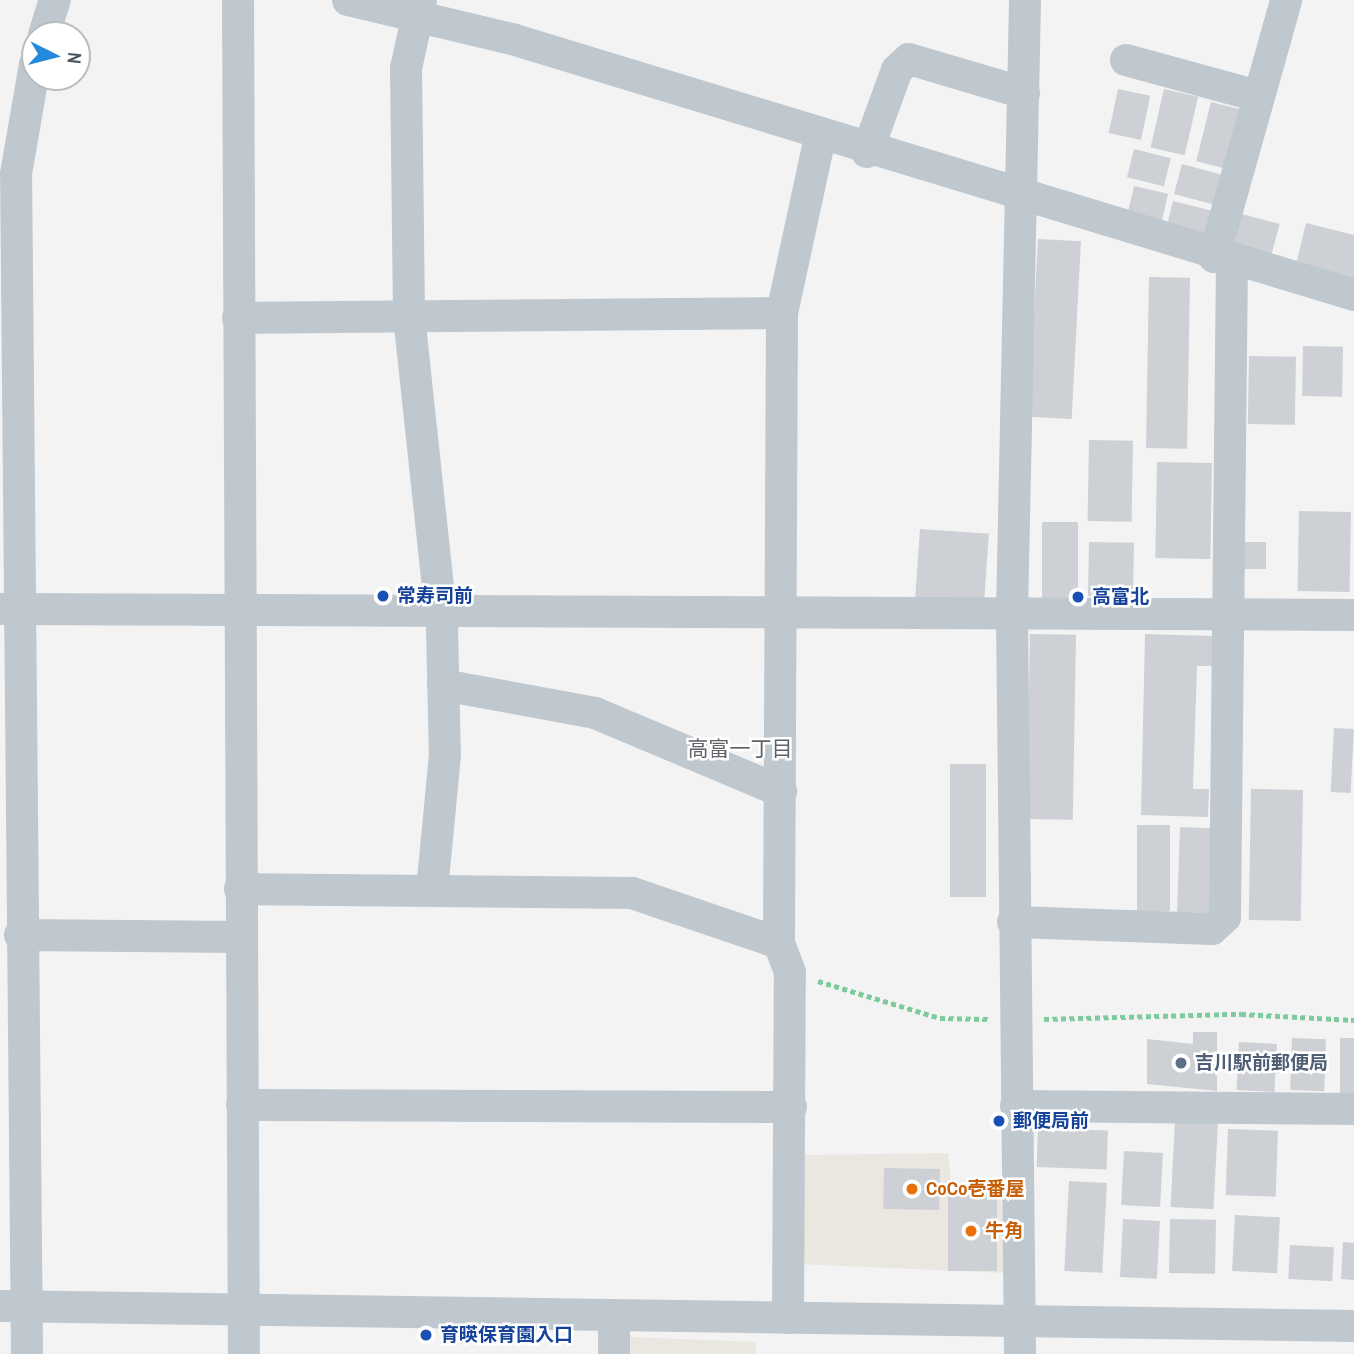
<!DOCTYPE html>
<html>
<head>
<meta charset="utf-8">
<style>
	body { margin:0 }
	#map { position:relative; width:1354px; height:1354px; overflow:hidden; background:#f4f3f3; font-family:"Archivo Narrow","Noto Sans JP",sans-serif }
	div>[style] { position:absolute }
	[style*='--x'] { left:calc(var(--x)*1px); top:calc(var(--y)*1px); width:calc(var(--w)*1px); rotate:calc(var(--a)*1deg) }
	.commercial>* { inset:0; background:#eae7e1 }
	.building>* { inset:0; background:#cdd0d4; transform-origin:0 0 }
	.path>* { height:4.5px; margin-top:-2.25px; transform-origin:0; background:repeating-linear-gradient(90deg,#7ecb9d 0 5px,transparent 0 8.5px) }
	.minor>* { height:32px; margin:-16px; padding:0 16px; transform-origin:16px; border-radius:16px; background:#bfc8ce }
	.dots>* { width:19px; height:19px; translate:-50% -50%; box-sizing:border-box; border:4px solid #fff; border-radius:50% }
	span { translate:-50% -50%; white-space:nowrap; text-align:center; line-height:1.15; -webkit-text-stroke:5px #fff; paint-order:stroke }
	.transit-label { font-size:19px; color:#164399; font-weight:700 }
	.left { translate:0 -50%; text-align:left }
	.service-label { font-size:19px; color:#4e5e75; font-weight:700 }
	.food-label { font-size:19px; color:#c56008; font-weight:700 }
	.neighbourhood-label { font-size:21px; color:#5f6367 }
	.north { position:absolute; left:21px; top:21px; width:70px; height:70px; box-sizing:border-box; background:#fff; border:2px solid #b7bcbf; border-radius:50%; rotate:96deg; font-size:19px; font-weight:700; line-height:28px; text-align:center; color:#4b585f }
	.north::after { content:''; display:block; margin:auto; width:24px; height:32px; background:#2488dd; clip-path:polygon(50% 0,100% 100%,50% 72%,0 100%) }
</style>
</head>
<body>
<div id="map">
	<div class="commercial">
		<i style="clip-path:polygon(948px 1153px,951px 1182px,1000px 1185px,1006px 1273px,798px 1264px,803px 1155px)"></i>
		<i style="clip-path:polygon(630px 1337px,756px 1342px,756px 1354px,630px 1354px)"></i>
	</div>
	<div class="building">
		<i style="left:1118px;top:89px;width:33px;height:45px;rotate:12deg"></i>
		<i style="left:1164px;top:89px;width:35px;height:60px;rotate:13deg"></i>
		<i style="left:1211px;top:102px;width:34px;height:61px;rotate:14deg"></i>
		<i style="left:1134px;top:149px;width:38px;height:29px;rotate:14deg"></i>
		<i style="left:1182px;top:164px;width:48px;height:31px;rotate:15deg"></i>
		<i style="left:1134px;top:186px;width:35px;height:34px;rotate:13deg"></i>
		<i style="left:1173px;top:201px;width:42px;height:31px;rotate:14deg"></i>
		<i style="left:1242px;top:214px;width:39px;height:39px;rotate:15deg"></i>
		<i style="clip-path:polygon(1306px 223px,1354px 235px,1354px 284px,1295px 269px)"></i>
		<i style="left:1038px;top:239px;width:43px;height:178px;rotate:3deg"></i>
		<i style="left:1149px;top:277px;width:41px;height:171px;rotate:1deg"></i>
		<i style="left:1303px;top:346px;width:40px;height:50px;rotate:1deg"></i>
		<i style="left:1249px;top:356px;width:47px;height:68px;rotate:1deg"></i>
		<i style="left:1089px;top:440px;width:44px;height:81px;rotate:1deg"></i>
		<i style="left:1157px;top:462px;width:55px;height:96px;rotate:1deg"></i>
		<i style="left:1299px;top:511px;width:52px;height:80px;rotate:1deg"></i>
		<i style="left:1042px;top:522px;width:36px;height:77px"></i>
		<i style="left:920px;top:529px;width:69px;height:68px;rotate:4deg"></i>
		<i style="left:1089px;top:542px;width:45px;height:54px;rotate:1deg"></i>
		<i style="left:1244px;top:542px;width:22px;height:27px"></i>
		<i style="left:1030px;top:634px;width:46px;height:185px;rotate:1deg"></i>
		<i style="clip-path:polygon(1145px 634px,1213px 636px,1212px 666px,1197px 666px,1193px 789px,1209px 789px,1208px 817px,1141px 815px)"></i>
		<i style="left:1334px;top:728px;width:20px;height:64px;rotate:3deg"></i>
		<i style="left:950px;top:764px;width:36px;height:133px"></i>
		<i style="left:1251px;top:789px;width:52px;height:131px;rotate:1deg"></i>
		<i style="left:1137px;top:825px;width:33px;height:86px"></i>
		<i style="left:1180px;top:827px;width:33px;height:85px;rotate:2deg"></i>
		<i style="clip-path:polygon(1193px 1032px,1217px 1032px,1217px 1091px,1147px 1084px,1147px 1039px,1193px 1044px)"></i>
		<i style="left:1292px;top:1038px;width:34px;height:52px;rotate:2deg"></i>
		<i style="left:1340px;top:1038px;width:14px;height:58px"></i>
		<i style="left:1239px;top:1042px;width:38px;height:48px;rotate:3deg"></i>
		<i style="left:1175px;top:1121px;width:43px;height:86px;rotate:3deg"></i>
		<i style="left:1038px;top:1128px;width:70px;height:39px;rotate:2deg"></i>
		<i style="left:1228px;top:1129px;width:50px;height:66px;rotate:2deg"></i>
		<i style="left:1124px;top:1151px;width:39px;height:54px;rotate:3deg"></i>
		<i style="left:884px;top:1168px;width:56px;height:41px;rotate:1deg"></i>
		<i style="left:1069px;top:1181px;width:38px;height:90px;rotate:3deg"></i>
		<i style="left:948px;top:1191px;width:49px;height:80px"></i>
		<i style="left:1235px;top:1215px;width:45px;height:56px;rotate:3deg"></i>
		<i style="left:1123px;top:1219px;width:37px;height:58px;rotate:3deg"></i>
		<i style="left:1170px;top:1219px;width:46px;height:54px;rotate:1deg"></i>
		<i style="clip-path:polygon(1343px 1242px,1354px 1243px,1354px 1280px,1341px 1279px)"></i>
		<i style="left:1290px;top:1245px;width:44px;height:34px;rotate:3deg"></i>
	</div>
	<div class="path">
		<i style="--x:818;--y:981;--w:127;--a:16.9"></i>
		<i style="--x:940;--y:1018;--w:49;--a:1.2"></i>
		<i style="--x:1044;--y:1019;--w:197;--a:-1.5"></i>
		<i style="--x:1241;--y:1014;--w:113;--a:3"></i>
	</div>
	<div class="minor">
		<i style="--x:238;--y:0;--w:1354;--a:89.75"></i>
		<i style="--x:348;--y:0;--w:169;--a:13.4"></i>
		<i style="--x:512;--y:39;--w:880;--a:16.91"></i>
		<i style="--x:421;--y:0;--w:70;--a:102.4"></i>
		<i style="--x:406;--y:68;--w:248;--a:89.3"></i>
		<i style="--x:409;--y:316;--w:313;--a:83.9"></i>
		<i style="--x:442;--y:627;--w:128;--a:88.7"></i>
		<i style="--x:445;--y:755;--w:135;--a:95.5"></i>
		<i style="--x:44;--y:35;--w:37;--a:-73"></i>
		<i style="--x:1126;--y:60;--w:137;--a:15.3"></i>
		<i style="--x:867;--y:152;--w:87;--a:-69.9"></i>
		<i style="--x:897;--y:70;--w:16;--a:-43"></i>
		<i style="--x:909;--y:59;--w:120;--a:16.5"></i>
		<i style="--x:1214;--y:257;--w:267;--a:-74.3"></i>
		<i style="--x:238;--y:318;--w:544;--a:-0.53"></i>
		<i style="--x:0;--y:609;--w:1354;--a:0.25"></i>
		<i style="--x:443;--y:685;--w:155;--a:10.4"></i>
		<i style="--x:595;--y:713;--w:202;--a:22.8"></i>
		<i style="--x:240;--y:889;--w:392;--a:0.6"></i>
		<i style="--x:632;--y:893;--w:155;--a:18.8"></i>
		<i style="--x:1013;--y:922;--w:199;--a:2"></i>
		<i style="--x:1212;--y:929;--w:18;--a:-43"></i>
		<i style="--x:1225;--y:917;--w:655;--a:-89.39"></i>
		<i style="--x:20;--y:935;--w:220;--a:0.5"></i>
		<i style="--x:242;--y:1105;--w:549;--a:0.21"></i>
		<i style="--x:1016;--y:1106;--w:338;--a:0.5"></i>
		<i style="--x:0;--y:1306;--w:1354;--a:0.85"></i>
		<i style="--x:614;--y:1315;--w:39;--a:90"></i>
		<i style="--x:788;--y:1318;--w:346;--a:-89.7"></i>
		<i style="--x:790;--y:972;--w:31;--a:-111"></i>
		<i style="--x:779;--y:943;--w:630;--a:-89.73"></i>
		<i style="--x:782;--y:313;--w:180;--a:-77.8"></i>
		<i style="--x:27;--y:1354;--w:1180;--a:-90.53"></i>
		<i style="--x:16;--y:174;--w:112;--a:-80.2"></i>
		<i style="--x:1020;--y:1354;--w:742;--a:-90.62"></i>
		<i style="--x:1012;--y:612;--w:612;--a:-88.78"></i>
	</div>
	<div class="dots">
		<i style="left:383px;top:596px;background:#1a4fb4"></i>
		<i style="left:1078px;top:597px;background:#1a4fb4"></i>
		<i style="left:1181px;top:1063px;background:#5c6f8a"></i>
		<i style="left:999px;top:1121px;background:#1a4fb4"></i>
		<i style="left:912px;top:1189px;background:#e8710a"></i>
		<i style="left:971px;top:1231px;background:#e8710a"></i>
		<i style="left:426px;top:1335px;background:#1a4fb4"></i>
	</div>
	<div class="transit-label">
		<span class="left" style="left:397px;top:596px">常寿司前</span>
		<span class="left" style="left:1092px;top:597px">高富北</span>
		<span class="left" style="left:1013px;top:1121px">郵便局前</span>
		<span class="left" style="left:440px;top:1335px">育暎保育園入口</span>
	</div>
	<div class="service-label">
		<span class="left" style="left:1195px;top:1063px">吉川駅前郵便局</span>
	</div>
	<div class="food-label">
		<span class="left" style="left:926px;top:1189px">CoCo壱番屋</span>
		<span class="left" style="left:985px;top:1231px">牛角</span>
	</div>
	<div class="neighbourhood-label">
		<span style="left:740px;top:749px">高富一丁目</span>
	</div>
	<div class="north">N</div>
</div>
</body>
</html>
